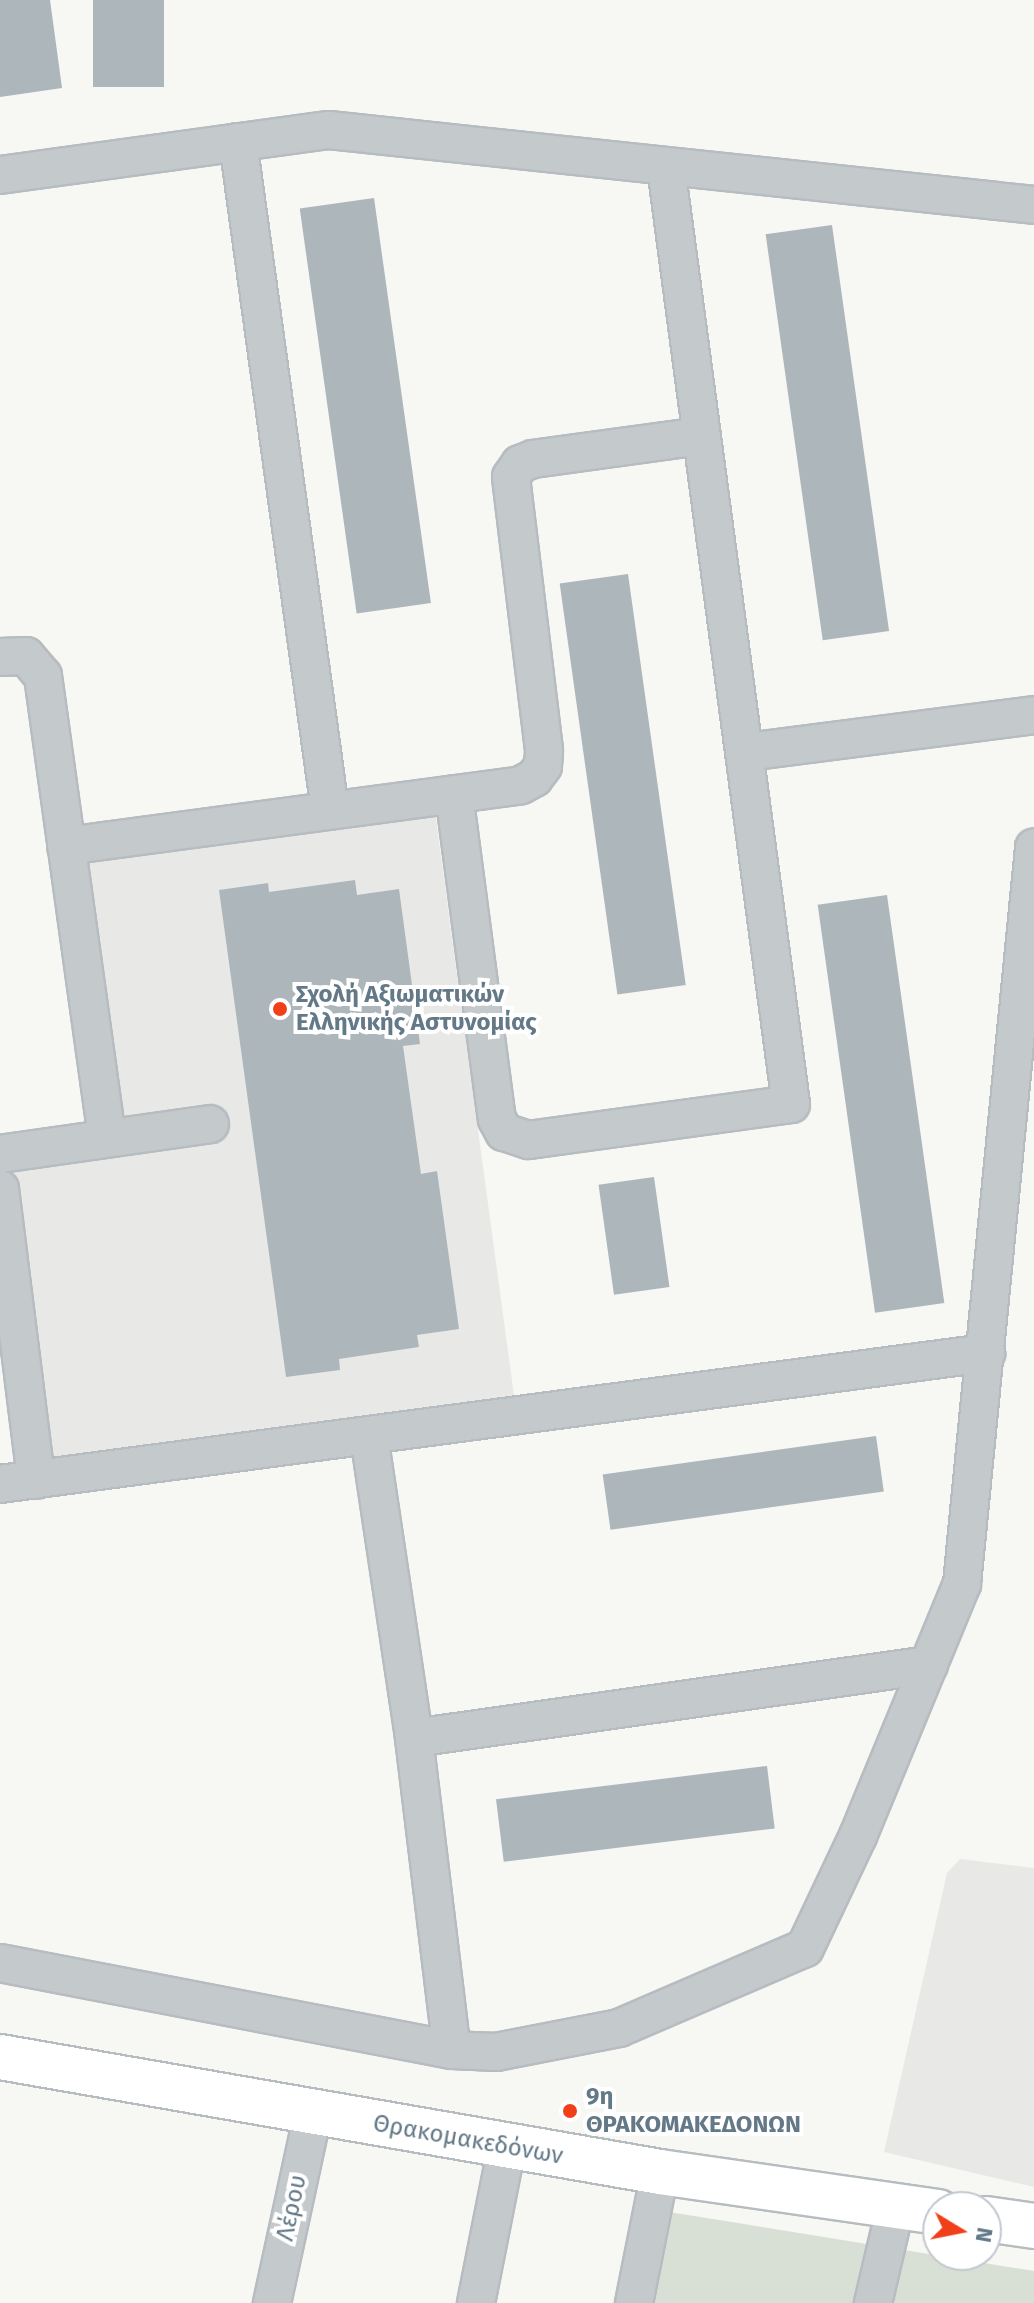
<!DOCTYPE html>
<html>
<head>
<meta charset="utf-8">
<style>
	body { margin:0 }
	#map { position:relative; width:1034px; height:2303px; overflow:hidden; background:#f7f7f3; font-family:"Fira Sans",sans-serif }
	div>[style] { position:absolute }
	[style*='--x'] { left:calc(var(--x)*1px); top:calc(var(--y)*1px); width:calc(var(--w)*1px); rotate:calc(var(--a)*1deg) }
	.built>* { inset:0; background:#e8e8e7 }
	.green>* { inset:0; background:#d8dfd4 }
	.building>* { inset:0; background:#acb6bb; transform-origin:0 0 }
	.roads { filter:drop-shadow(2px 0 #b6bcc0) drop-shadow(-2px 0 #b6bcc0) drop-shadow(0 2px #b6bcc0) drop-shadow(0 -2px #b6bcc0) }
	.street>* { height:36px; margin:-18px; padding:0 18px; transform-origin:18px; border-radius:18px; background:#c4c9cc }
	.secondary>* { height:44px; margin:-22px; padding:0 22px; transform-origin:22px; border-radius:22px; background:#fff }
	.dots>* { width:22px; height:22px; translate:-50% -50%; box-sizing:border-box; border:4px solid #fff; border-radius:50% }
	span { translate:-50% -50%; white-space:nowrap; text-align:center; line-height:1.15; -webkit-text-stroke:8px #fff; paint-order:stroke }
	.poi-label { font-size:24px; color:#637987; font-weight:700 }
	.left { translate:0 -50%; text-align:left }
	.street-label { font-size:24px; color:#637987 }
	.north { position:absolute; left:922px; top:2191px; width:80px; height:80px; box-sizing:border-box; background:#fff; border:2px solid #c1c9cf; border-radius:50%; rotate:100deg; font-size:22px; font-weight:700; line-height:32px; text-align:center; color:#637987 }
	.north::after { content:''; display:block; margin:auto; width:28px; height:36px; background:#f14019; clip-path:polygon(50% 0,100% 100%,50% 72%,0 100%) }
</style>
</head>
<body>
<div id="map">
	<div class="built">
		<i style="clip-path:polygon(435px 812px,515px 1403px,48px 1467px,8px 1171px,118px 1156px,78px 861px)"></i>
		<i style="clip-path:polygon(960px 1859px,1034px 1868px,1034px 2187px,884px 2152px,947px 1873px)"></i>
	</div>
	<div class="green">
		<i style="clip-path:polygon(663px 2211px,1034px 2271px,1034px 2303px,644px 2303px)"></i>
	</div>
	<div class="building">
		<i style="clip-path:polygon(0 0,50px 0,62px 88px,0 97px)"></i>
		<i style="left:93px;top:0;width:71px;height:87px"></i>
		<i style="left:374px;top:198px;width:409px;height:75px;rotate:82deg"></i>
		<i style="left:832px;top:225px;width:410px;height:67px;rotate:82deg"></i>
		<i style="left:628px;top:574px;width:415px;height:69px;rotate:82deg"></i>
		<i style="clip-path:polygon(355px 880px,357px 895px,399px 889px,420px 1044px,403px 1046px,421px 1174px,437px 1171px,459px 1329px,417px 1335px,419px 1347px,339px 1359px,340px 1370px,286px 1377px,219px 890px,268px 883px,269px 892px)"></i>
		<i style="left:887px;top:895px;width:412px;height:70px;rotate:82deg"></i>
		<i style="left:654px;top:1177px;width:111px;height:56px;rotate:82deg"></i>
		<i style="left:876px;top:1436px;width:56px;height:276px;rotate:82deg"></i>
		<i style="left:767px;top:1766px;width:63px;height:273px;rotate:83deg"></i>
	</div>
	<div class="roads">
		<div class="street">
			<i style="--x:238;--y:142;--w:674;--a:82.16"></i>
			<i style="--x:0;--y:175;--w:332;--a:-7.8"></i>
			<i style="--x:329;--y:130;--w:709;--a:6.07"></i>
			<i style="--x:0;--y:657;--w:26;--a:-2"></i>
			<i style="--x:26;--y:656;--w:26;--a:50"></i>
			<i style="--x:43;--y:676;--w:466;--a:82.1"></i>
			<i style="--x:746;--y:752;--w:290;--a:-7.3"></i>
			<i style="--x:454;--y:794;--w:328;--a:82.5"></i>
			<i style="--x:497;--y:1119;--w:15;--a:62"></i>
			<i style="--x:504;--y:1132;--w:26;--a:18"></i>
			<i style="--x:529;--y:1140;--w:264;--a:-7.8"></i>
			<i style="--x:791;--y:1104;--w:945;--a:-97.6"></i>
			<i style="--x:66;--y:846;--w:459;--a:-7.6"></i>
			<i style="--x:521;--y:785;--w:15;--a:-28"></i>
			<i style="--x:534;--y:778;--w:15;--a:-53"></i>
			<i style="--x:543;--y:766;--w:16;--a:-86"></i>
			<i style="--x:544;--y:750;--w:275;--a:-96.9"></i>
			<i style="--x:511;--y:477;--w:16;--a:-55"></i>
			<i style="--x:520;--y:464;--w:14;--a:-21"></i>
			<i style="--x:533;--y:459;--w:170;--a:-7.8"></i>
			<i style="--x:0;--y:1154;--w:212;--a:-8.1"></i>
			<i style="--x:0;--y:1189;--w:293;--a:82.9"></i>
			<i style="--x:369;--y:1436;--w:305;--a:81.5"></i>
			<i style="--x:414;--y:1738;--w:314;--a:83.1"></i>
			<i style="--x:0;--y:1484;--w:995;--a:-7.57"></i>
			<i style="--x:414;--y:1738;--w:520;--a:-8.07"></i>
			<i style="--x:0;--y:1963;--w:460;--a:10.9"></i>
			<i style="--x:452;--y:2050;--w:44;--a:2.6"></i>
			<i style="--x:496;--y:2052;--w:125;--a:-11"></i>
			<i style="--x:619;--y:2028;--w:202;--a:-23.3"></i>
			<i style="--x:805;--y:1948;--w:124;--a:-64.7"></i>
			<i style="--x:858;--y:1836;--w:273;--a:-67.6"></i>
			<i style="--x:962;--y:1584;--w:740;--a:-84.41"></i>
			<i style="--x:272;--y:2303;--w:194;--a:-77.8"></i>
			<i style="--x:476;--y:2303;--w:159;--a:-78.8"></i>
			<i style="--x:634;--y:2303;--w:134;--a:-78.8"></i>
			<i style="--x:873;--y:2303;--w:101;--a:-76.8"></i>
		</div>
		<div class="secondary">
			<i style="--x:0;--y:2057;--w:670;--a:9.88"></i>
			<i style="--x:660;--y:2172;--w:281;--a:8.2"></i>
			<i style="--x:986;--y:2219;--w:49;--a:8.3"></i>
		</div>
	</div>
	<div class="dots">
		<i style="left:280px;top:1009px;background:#f14019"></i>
		<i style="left:570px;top:2111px;background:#f14019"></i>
	</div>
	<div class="poi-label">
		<span class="left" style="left:296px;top:1009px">Σχολή Αξιωματικών<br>Ελληνικής Αστυνομίας</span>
		<span class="left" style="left:586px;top:2111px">9η<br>ΘΡΑΚΟΜΑΚΕΔΟΝΩΝ</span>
	</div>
	<div class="street-label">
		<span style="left:468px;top:2140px;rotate:10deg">Θρακομακεδόνων</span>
		<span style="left:292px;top:2208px;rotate:-78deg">Λέρου</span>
	</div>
	<div class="north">N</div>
</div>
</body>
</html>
